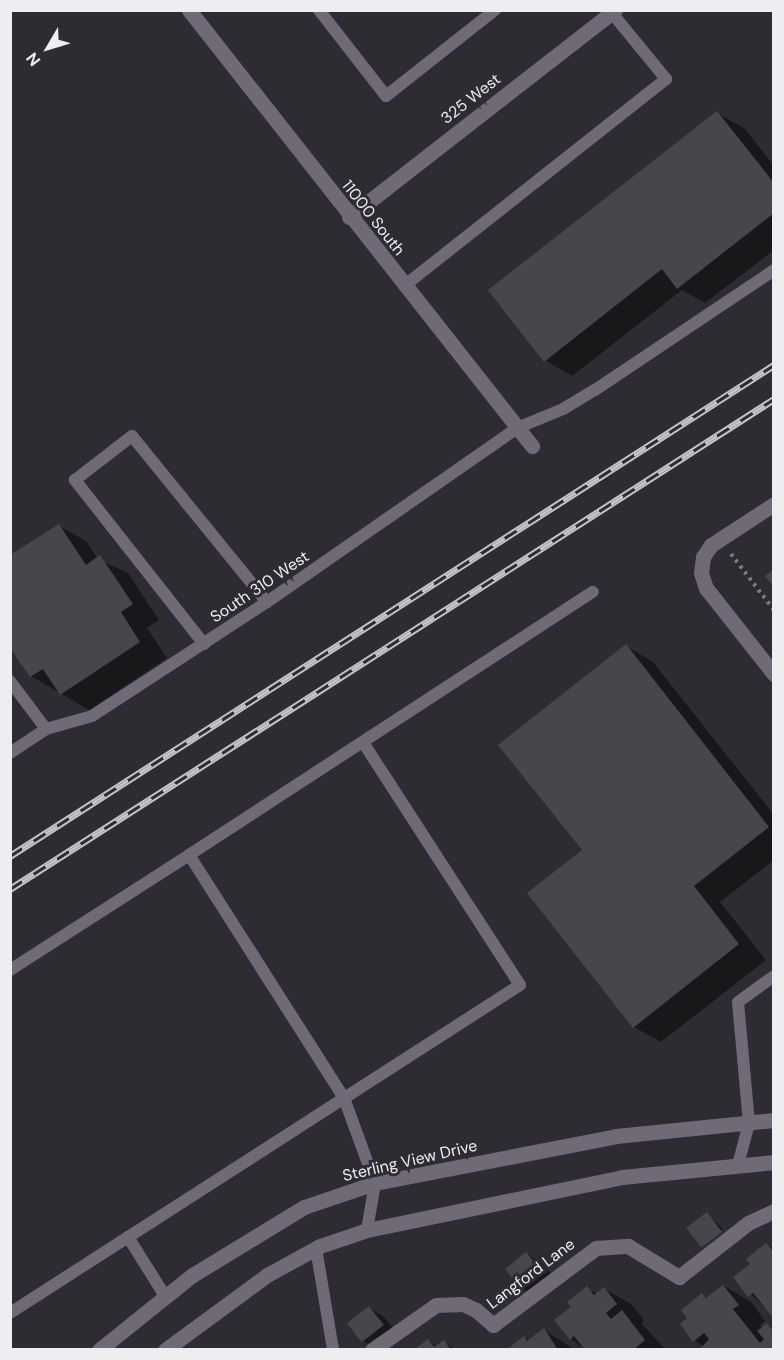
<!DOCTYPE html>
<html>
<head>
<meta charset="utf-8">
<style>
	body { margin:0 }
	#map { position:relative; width:784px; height:1360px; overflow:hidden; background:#2e2c32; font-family:"DM Sans",sans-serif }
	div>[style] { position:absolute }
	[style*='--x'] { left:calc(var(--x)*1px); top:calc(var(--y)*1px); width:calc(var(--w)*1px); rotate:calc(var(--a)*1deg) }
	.shadow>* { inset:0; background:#0007 }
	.building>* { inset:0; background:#48464c; transform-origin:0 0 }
	.path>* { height:4px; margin-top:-2px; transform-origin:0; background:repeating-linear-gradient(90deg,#7e7c81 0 3px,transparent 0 7.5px) }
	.service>* { height:12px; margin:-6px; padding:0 6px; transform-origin:6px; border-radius:6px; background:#6f6978 }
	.minor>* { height:15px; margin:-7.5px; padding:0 7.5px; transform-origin:7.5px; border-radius:7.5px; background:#6f6978 }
	.rail>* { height:7px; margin-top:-3.5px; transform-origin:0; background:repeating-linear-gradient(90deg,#2e2c32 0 14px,#c5c3c8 0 28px); box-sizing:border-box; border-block:2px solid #c5c3c8 }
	span { translate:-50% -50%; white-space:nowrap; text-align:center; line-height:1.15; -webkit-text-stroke:6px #2e2c32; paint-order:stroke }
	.street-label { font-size:16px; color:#eeedf1 }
	.frame { position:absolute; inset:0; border:12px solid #eeedf1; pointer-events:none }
	.north { position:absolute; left:18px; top:18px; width:60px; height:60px; -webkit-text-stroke:4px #2e2c32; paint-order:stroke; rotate:232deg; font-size:16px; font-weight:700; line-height:24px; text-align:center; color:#eeedf1 }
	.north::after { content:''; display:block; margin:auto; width:21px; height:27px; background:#eeedf1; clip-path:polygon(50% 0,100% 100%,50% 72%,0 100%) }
</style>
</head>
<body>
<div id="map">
	<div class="shadow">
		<i style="clip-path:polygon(717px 113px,744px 128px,774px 166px,774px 250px,705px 303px,682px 290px,572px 376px,545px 360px)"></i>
		<i style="clip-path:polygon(59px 526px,86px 541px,98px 559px,128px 573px,159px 620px,147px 628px,167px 658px,89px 710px,31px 676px)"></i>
		<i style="clip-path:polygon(626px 646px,653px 662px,774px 815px,774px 860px,720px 902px,766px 960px,661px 1042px,634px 1027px,584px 851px)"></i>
		<i style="clip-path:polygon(707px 1214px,723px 1229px,704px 1245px)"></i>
		<i style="clip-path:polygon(766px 1245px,774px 1249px,774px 1317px,735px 1278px,752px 1264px)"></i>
		<i style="clip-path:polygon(526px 1254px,541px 1262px,557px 1281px,537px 1297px,523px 1289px)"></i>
		<i style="clip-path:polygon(724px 1286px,751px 1302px,765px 1321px,760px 1325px,762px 1329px,767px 1325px,774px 1329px,774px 1350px,701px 1350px,703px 1346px,694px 1340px,689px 1318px,702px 1295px,708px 1298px)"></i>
		<i style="clip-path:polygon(587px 1288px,597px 1294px,604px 1289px,631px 1304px,644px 1320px,641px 1323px,666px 1350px,586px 1350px,571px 1339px,573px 1307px)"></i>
		<i style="clip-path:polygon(369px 1308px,383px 1316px,398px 1334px,378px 1349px,363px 1341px,350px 1323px)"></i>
		<i style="clip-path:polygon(544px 1330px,575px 1350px,509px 1350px,524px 1338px,530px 1341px)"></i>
		<i style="clip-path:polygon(428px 1341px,438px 1347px,444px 1342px,457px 1350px,417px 1350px)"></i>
	</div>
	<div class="building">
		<i style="clip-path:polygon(717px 111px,774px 183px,774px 213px,677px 289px,662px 269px,544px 362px,488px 290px)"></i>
		<i style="clip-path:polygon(59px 524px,86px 565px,100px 555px,133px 604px,121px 612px,140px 642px,60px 695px,43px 669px,30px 677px,10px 648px,10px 555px)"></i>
		<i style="clip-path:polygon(774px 569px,774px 587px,765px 576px)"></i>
		<i style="clip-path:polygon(626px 644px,769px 827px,694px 886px,739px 944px,633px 1028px,527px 893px,582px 850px,498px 745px)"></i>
		<i style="left:707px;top:1212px;width:25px;height:26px;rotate:53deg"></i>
		<i style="clip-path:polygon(766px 1243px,774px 1252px,774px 1319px,753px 1293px,748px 1297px,733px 1277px,750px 1264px,746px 1259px)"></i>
		<i style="left:526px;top:1252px;width:26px;height:27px;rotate:50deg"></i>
		<i style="clip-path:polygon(723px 1285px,739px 1305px,733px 1309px,760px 1343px,764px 1339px,757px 1331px,767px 1323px,774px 1332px,774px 1350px,699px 1350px,709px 1339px,704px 1333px,693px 1342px,680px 1324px,687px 1318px,681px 1310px,702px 1293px,706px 1298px)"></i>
		<i style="clip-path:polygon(587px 1286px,594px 1295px,604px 1287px,617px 1304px,606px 1313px,611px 1319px,622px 1310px,645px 1340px,633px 1350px,585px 1350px,574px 1336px,570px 1340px,554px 1320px,571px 1307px,567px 1302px)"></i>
		<i style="left:369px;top:1306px;width:24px;height:28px;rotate:52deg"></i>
		<i style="clip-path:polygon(544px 1328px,558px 1350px,506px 1350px,524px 1336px,527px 1341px)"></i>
		<i style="clip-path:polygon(428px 1339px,434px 1347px,444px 1340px,451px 1350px,414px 1350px)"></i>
	</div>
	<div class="path">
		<i style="--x:731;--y:554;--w:71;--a:52.5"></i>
	</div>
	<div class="service">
		<i style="--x:319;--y:10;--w:109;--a:52.1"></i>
		<i style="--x:386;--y:96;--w:139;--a:-38.3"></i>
		<i style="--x:404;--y:286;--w:334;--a:-38.3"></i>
		<i style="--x:666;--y:79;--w:85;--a:-129.3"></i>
		<i style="--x:204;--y:644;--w:209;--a:-128.2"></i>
		<i style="--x:75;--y:480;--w:72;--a:-37.7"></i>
		<i style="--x:132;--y:436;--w:214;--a:50.9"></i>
		<i style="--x:10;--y:681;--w:60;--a:53.1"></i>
		<i style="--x:10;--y:753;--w:43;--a:-33.7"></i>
		<i style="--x:46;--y:729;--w:48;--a:-15.8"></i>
		<i style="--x:92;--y:716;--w:209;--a:-33.1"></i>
		<i style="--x:267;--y:602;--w:305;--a:-34.8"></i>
		<i style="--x:517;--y:428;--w:50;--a:-22.4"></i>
		<i style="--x:563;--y:409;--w:37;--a:-31"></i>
		<i style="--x:595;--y:390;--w:216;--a:-33.8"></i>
		<i style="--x:10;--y:970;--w:213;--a:-32.7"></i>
		<i style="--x:738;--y:1165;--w:43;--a:-75.3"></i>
		<i style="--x:749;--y:1123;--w:121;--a:-95.2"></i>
		<i style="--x:738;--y:1002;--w:44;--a:-35.8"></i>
		<i style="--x:367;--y:1230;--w:48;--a:-80.3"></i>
		<i style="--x:375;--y:1183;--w:90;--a:-110"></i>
		<i style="--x:344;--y:1098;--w:288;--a:-122.5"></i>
		<i style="--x:189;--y:855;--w:482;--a:-33.1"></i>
		<i style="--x:128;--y:1237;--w:70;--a:57.9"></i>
		<i style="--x:316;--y:1248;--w:103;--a:80.5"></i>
		<i style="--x:10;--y:1313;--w:606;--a:-32.75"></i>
		<i style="--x:520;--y:985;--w:287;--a:-122.9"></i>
	</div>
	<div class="minor">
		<i style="--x:189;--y:10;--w:555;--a:51.81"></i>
		<i style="--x:349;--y:217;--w:337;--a:-37.9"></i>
		<i style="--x:774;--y:504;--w:75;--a:146.9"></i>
		<i style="--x:711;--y:545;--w:14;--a:124"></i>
		<i style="--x:703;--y:557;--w:16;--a:97"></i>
		<i style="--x:701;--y:573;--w:16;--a:72"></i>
		<i style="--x:706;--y:588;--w:110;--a:51.7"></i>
		<i style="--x:99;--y:1350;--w:118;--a:-38.8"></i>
		<i style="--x:191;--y:1276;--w:132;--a:-31.4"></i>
		<i style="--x:304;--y:1207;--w:75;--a:-18.7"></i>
		<i style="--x:375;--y:1183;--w:246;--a:-11"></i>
		<i style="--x:616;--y:1136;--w:159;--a:-5.8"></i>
		<i style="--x:165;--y:1350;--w:127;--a:-36.3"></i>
		<i style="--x:267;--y:1275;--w:60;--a:-28.7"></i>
		<i style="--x:320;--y:1246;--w:50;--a:-18.8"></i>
		<i style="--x:367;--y:1230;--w:260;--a:-11.7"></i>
		<i style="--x:622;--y:1177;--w:153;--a:-5.6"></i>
		<i style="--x:372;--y:1350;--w:78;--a:-35.1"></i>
		<i style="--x:436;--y:1305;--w:27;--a:-2"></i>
		<i style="--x:463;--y:1304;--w:14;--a:25"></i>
		<i style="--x:476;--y:1310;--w:23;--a:41"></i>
		<i style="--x:493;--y:1325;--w:129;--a:-36.8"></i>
		<i style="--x:596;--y:1248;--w:32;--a:-4"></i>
		<i style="--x:628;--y:1246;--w:60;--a:31.3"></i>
		<i style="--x:679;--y:1277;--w:88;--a:-38"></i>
		<i style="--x:748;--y:1223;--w:29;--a:-25"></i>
	</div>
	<div class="rail">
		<i style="--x:10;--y:856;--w:908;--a:-32.73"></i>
		<i style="--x:10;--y:889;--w:908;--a:-32.67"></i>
	</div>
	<div class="street-label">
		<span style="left:471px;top:99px;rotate:-38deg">325 West</span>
		<span style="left:373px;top:218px;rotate:52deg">11000 South</span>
		<span style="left:260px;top:587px;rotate:-34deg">South 310 West</span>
		<span style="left:410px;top:1161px;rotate:-13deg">Sterling View Drive</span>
		<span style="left:531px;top:1274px;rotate:-37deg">Langford Lane</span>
	</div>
	<div class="frame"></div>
	<div class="north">N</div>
</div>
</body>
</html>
